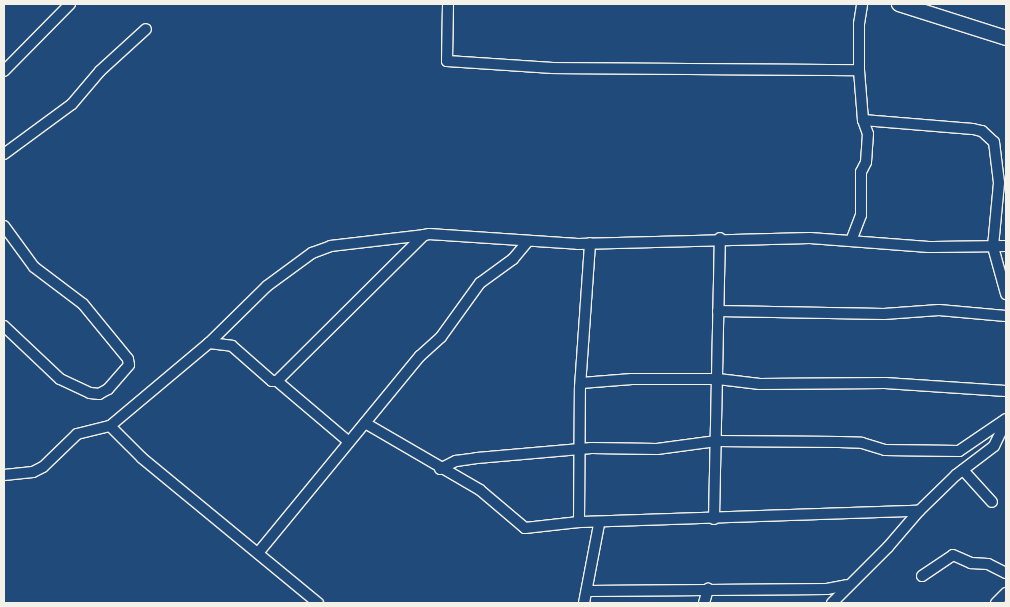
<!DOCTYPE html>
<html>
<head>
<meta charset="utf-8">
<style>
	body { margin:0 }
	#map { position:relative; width:1010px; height:607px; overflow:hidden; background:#1f4a7a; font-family:Sriracha,sans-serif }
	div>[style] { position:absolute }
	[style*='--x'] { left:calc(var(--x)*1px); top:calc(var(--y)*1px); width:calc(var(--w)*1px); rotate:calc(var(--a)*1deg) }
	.roads { filter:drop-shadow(1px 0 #f4f1e8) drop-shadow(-1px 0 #f4f1e8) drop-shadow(0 1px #f4f1e8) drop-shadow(0 -1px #f4f1e8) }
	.minor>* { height:10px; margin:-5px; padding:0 5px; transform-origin:5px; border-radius:5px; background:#1f4a7a }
	.major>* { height:14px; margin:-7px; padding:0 7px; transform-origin:7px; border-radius:7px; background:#1f4a7a }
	span { translate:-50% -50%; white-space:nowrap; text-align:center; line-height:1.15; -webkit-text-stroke:4px #1f4a7a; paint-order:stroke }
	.frame { position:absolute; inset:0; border:5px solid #f4f1e8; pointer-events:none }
</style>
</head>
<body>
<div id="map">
	<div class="roads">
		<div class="minor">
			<i style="--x:448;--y:4;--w:57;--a:91"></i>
			<i style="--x:447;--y:61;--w:106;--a:3.8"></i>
			<i style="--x:553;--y:68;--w:306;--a:0.4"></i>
			<i style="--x:4;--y:71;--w:94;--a:-45.4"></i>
			<i style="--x:863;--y:120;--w:110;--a:4.7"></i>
			<i style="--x:973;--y:129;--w:9;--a:13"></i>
			<i style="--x:982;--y:131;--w:16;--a:43"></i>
			<i style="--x:994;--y:142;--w:41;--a:83"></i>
			<i style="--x:999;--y:183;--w:64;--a:95.4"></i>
			<i style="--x:993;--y:247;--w:49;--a:74.5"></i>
			<i style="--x:4;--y:154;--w:84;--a:-36.3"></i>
			<i style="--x:72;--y:104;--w:43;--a:-49.7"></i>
			<i style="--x:100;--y:71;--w:62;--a:-42.4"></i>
			<i style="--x:4;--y:226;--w:51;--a:53.8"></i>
			<i style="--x:34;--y:267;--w:61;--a:37.1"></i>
			<i style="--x:83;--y:304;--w:71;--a:50.7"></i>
			<i style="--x:128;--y:359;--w:6;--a:81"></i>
			<i style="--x:129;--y:365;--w:32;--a:131"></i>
			<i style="--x:108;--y:389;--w:10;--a:151"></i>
			<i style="--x:99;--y:394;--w:9;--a:-174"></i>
			<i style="--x:90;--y:393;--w:33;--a:-155"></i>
			<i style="--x:60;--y:379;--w:77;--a:-136.6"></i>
			<i style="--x:851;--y:241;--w:28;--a:-69"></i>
			<i style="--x:861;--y:215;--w:43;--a:-90"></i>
			<i style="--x:861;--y:172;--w:11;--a:-63"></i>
			<i style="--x:866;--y:162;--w:28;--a:-86"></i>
			<i style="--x:868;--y:134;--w:15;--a:-110"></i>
			<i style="--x:863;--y:120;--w:50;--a:-94.6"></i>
			<i style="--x:859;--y:70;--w:46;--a:-90"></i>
			<i style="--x:859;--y:24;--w:20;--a:-81"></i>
			<i style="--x:718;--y:311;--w:166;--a:1"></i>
			<i style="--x:884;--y:314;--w:55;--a:-4.2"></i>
			<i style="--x:939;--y:310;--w:67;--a:5.1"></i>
			<i style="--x:209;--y:343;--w:81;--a:-44.5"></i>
			<i style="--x:267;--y:286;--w:56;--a:-36.3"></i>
			<i style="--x:312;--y:253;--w:20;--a:-20"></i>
			<i style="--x:331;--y:246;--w:94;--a:-6.7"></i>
			<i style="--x:277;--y:381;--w:94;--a:40.3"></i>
			<i style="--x:581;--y:383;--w:51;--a:-4.5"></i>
			<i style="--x:632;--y:379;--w:86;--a:0"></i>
			<i style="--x:718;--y:379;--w:42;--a:6.8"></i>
			<i style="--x:760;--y:384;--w:125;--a:-0.5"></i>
			<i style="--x:885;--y:383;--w:121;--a:3.8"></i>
			<i style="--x:365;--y:423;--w:133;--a:30.2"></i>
			<i style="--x:480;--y:490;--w:59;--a:40.2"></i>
			<i style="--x:525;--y:528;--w:54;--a:-6.3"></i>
			<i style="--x:579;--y:522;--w:340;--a:-1.9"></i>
			<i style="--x:110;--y:426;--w:45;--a:45"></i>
			<i style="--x:142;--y:458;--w:228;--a:39.5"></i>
			<i style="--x:440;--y:469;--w:18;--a:-27"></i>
			<i style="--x:456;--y:461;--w:21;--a:-8"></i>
			<i style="--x:477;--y:458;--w:115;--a:-5"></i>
			<i style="--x:592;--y:448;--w:65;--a:0.9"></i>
			<i style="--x:657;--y:449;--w:60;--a:-7.7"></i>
			<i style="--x:716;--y:441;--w:123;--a:0.5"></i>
			<i style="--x:839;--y:442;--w:23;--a:2"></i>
			<i style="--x:862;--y:443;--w:24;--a:17"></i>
			<i style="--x:885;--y:450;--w:74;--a:0.8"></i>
			<i style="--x:959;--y:451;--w:57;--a:-34.2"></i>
			<i style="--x:963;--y:470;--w:43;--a:47.8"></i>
			<i style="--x:4;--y:475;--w:29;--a:-6"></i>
			<i style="--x:33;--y:472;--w:11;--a:-27"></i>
			<i style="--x:43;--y:467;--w:47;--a:-44.1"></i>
			<i style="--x:77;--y:434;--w:34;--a:-14"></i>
			<i style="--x:110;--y:426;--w:129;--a:-40"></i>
			<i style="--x:209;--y:343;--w:23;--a:7"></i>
			<i style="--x:232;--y:346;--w:53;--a:41.2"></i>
			<i style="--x:272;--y:381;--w:5;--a:0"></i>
			<i style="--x:277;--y:381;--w:207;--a:-44.8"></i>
			<i style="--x:424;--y:235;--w:5;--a:-11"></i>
			<i style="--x:429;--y:234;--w:149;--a:3.8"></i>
			<i style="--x:578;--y:244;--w:232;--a:-1.5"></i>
			<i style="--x:810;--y:238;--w:119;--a:4.3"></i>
			<i style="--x:929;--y:247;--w:77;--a:-0.7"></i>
			<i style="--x:714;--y:519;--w:281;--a:-88.8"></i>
			<i style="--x:579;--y:522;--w:135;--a:-89.6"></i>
			<i style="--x:580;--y:387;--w:144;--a:-86"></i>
			<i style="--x:258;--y:553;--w:255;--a:-50.6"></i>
			<i style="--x:420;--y:356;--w:28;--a:-42"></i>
			<i style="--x:441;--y:337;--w:67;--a:-54.2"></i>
			<i style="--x:480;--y:283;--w:41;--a:-36"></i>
			<i style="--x:513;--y:259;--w:23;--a:-50"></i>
			<i style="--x:922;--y:576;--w:37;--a:-34"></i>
			<i style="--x:953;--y:555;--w:20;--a:24"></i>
			<i style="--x:971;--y:563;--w:17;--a:3"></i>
			<i style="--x:988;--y:564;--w:20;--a:27"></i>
			<i style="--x:588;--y:591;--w:239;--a:-0.5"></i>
			<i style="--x:827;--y:589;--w:20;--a:-11"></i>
			<i style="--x:584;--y:603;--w:80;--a:-79.2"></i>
			<i style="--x:704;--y:603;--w:15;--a:-74"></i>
			<i style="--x:832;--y:603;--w:79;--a:-45"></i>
			<i style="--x:888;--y:547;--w:48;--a:-49.3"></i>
			<i style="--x:919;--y:511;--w:52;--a:-44.2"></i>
			<i style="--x:956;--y:475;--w:48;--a:-37.3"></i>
			<i style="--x:994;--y:446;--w:28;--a:-64"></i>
			<i style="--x:996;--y:603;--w:14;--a:-45"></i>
		</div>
		<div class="major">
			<i style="--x:899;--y:4;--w:112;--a:17.6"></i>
		</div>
	</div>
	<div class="frame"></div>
</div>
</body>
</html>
